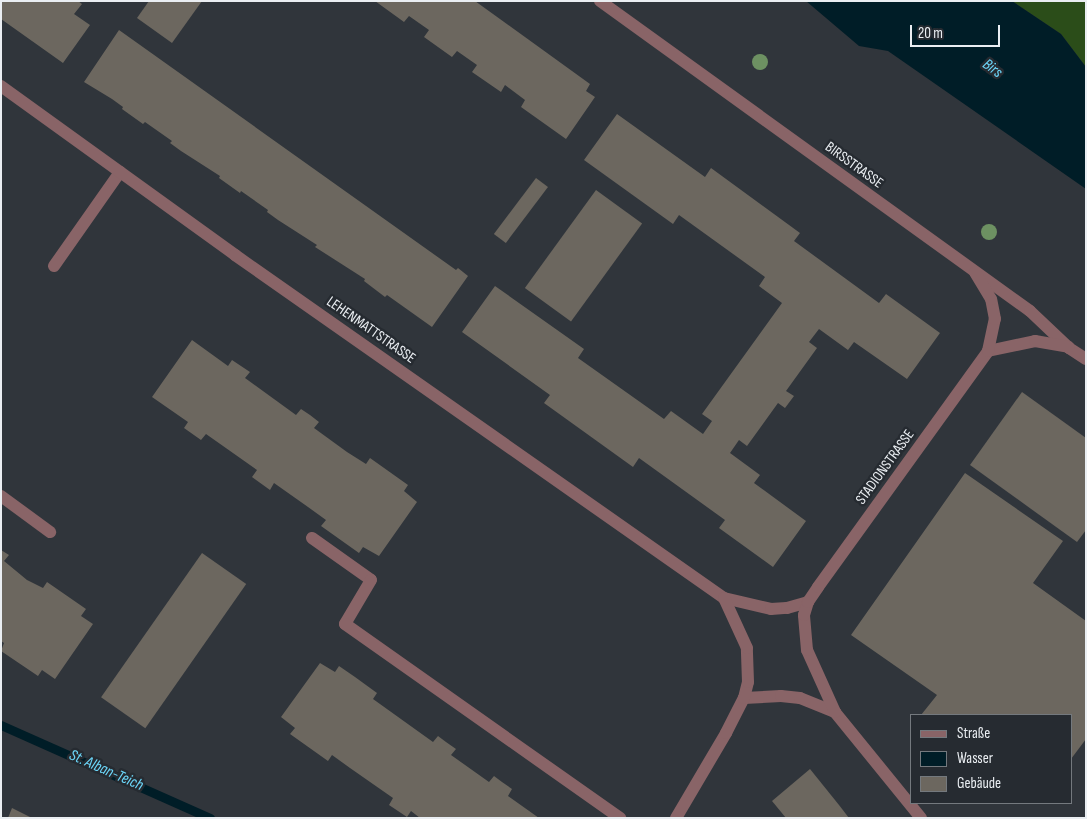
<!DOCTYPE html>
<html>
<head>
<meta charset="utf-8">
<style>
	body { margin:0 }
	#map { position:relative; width:1087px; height:819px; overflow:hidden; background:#30353b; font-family:"Sofia Sans Condensed",sans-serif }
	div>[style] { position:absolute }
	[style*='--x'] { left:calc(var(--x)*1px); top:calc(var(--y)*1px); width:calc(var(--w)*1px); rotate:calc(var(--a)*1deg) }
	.green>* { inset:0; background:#2b4d19 }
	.water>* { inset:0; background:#001d27 }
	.stream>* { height:9px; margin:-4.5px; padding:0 4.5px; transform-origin:4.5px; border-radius:4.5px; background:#001d27 }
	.building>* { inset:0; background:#6c675f; transform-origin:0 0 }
	.service>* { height:12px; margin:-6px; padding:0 6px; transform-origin:6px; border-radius:6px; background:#896467 }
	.tertiary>* { height:12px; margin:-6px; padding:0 6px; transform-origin:6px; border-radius:6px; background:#896467 }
	.trees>* { width:16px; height:16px; margin:-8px; border-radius:50%; background:#6d9162 }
	span { translate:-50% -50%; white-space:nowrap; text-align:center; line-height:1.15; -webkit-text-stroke:5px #262b31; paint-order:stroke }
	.street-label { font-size:15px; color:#eaeef2 }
	.water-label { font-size:16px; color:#6cd7fa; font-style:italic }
	.frame { position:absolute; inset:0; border:2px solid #eaeef2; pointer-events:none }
	.legend { position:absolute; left:910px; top:714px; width:162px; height:90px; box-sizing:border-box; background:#262b31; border:1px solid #74797e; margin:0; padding:6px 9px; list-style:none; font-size:15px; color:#eaeef2 }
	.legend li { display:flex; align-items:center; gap:10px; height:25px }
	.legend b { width:25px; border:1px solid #74797e }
	.scale { position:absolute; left:910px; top:25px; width:90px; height:22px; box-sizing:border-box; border:2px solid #eaeef2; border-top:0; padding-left:6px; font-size:15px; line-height:18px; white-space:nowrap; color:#eaeef2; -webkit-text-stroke:4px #262b31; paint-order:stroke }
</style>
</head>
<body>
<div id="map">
	<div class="green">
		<i style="clip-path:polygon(1012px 1px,1086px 1px,1086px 67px,1061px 34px)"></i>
	</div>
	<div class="water">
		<i style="clip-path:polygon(806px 1px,1012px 1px,1061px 34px,1086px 67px,1086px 189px,888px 51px,859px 46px)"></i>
	</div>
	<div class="stream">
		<i style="--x:1;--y:725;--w:229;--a:24"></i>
	</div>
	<div class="building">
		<i style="clip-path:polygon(1px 1px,78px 1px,82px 4px,74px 14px,90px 25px,63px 63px,1px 19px)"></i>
		<i style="clip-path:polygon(149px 1px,202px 1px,172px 43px,137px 18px)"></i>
		<i style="clip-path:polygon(375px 1px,475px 1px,590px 84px,586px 91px,595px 97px,566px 139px,521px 107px,525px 100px,505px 85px,501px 92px,472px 72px,477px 65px,457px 51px,452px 57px,424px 37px,429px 30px,409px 16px,404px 22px)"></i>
		<i style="clip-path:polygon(119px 30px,456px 270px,458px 268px,468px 276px,432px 327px,387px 295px,385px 297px,364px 281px,365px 279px,315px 247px,317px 245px,278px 220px,267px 212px,268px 210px,241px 191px,240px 193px,219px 178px,220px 176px,181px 151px,170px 143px,172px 141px,145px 122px,143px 124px,122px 109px,123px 107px,112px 99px,84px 82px)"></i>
		<i style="clip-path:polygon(617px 114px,705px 177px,711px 168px,800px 233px,794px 241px,879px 303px,886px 294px,940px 333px,907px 379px,854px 342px,848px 350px,819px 329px,809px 342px,817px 348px,786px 391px,794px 396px,785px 408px,778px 403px,747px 446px,739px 440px,730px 453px,760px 475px,754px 483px,806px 521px,773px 567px,719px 528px,725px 520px,639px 458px,633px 467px,544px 403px,550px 395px,462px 332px,495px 286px,584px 349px,578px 358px,664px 419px,671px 411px,703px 434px,712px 421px,702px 414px,782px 303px,759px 286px,765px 277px,679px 215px,673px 224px,584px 160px)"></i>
		<i style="left:536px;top:178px;width:15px;height:70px;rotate:37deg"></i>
		<i style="left:596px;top:190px;width:57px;height:121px;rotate:36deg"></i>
		<i style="clip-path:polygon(192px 340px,228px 366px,232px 360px,250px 372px,245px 378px,296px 415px,301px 409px,310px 415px,319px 422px,314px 428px,347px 452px,366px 464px,370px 458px,408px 485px,404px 491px,417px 502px,379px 556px,363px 547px,359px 553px,321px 526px,326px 520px,308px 507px,274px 483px,270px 490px,252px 477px,257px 470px,206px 434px,201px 440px,184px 428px,188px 422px,152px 397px)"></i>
		<i style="clip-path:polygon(1022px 392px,1086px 438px,1086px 530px,1077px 542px,970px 465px)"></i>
		<i style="clip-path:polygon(965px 473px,1063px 541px,1033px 583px,1086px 621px,1086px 739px,1071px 759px,1071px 715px,921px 715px,937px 695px,851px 635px)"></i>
		<i style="clip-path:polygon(1px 550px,9px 555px,4px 561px,27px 580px,43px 588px,47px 582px,86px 609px,81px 616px,93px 624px,55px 679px,42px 670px,38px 676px,1px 651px,4px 643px,1px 641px)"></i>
		<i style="left:202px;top:553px;width:54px;height:176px;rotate:35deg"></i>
		<i style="clip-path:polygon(320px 663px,335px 672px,339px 666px,355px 677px,377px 693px,373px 699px,433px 742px,438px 736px,446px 742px,456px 749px,451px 755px,489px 782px,494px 776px,502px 782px,512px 789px,508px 796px,539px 818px,420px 818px,411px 811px,407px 817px,389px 805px,393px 798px,350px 768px,332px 755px,328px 761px,290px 734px,295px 728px,281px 717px)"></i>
		<i style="clip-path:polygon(810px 769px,839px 805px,849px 818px,786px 818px,772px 801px)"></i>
		<i style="clip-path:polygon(12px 808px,32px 818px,8px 818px)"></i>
	</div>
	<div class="service">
		<i style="--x:54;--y:266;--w:115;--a:-54.9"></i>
		<i style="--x:1;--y:496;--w:61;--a:36.3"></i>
		<i style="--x:312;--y:538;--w:72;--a:35.4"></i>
		<i style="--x:371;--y:580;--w:51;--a:120.6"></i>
		<i style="--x:345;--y:624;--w:337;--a:35.2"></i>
	</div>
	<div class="tertiary">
		<i style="--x:600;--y:1;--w:530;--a:35.79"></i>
		<i style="--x:1030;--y:311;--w:54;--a:43.5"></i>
		<i style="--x:1069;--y:348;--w:20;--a:33"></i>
		<i style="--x:1;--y:86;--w:289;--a:35.8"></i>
		<i style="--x:235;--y:255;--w:597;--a:35.05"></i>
		<i style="--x:724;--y:598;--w:48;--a:13.2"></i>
		<i style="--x:771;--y:609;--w:16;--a:-4"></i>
		<i style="--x:787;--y:608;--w:22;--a:-16"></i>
		<i style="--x:988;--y:351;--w:48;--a:-12"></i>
		<i style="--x:1035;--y:341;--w:34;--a:10"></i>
		<i style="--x:744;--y:698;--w:37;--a:-3"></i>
		<i style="--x:781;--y:696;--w:19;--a:6"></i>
		<i style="--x:800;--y:698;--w:38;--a:22"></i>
		<i style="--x:676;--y:818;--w:99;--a:-59.5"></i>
		<i style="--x:726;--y:733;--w:39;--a:-63"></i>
		<i style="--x:744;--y:698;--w:16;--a:-76"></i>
		<i style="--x:748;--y:682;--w:34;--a:-92"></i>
		<i style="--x:747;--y:648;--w:55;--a:-114.7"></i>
		<i style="--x:921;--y:818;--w:136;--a:-129.1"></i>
		<i style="--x:835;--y:712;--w:68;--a:-114.3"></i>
		<i style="--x:807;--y:650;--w:35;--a:-95"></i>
		<i style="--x:804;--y:615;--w:14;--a:-73"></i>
		<i style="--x:808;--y:602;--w:18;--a:-56"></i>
		<i style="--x:818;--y:587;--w:291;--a:-54.2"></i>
		<i style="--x:988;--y:351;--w:33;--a:-78"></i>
		<i style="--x:995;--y:319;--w:20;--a:-101"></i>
		<i style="--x:991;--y:299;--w:31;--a:-121"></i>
	</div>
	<div class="trees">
		<i style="left:760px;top:62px"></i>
		<i style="left:989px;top:232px"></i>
	</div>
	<div class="street-label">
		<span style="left:854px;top:165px;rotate:36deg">BIRSSTRASSE</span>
		<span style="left:371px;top:330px;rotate:35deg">LEHENMATTSTRASSE</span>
		<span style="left:885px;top:467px;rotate:-54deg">STADIONSTRASSE</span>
	</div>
	<div class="water-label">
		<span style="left:992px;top:69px;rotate:36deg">Birs</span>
		<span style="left:106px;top:771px;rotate:24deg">St. Alban-Teich</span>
	</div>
	<div class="frame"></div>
	<ul class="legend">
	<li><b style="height:6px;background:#896467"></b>Straße</li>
	<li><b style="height:14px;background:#001d27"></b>Wasser</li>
	<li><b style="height:14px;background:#6c675f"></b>Gebäude</li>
	</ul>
	<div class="scale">20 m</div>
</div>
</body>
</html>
